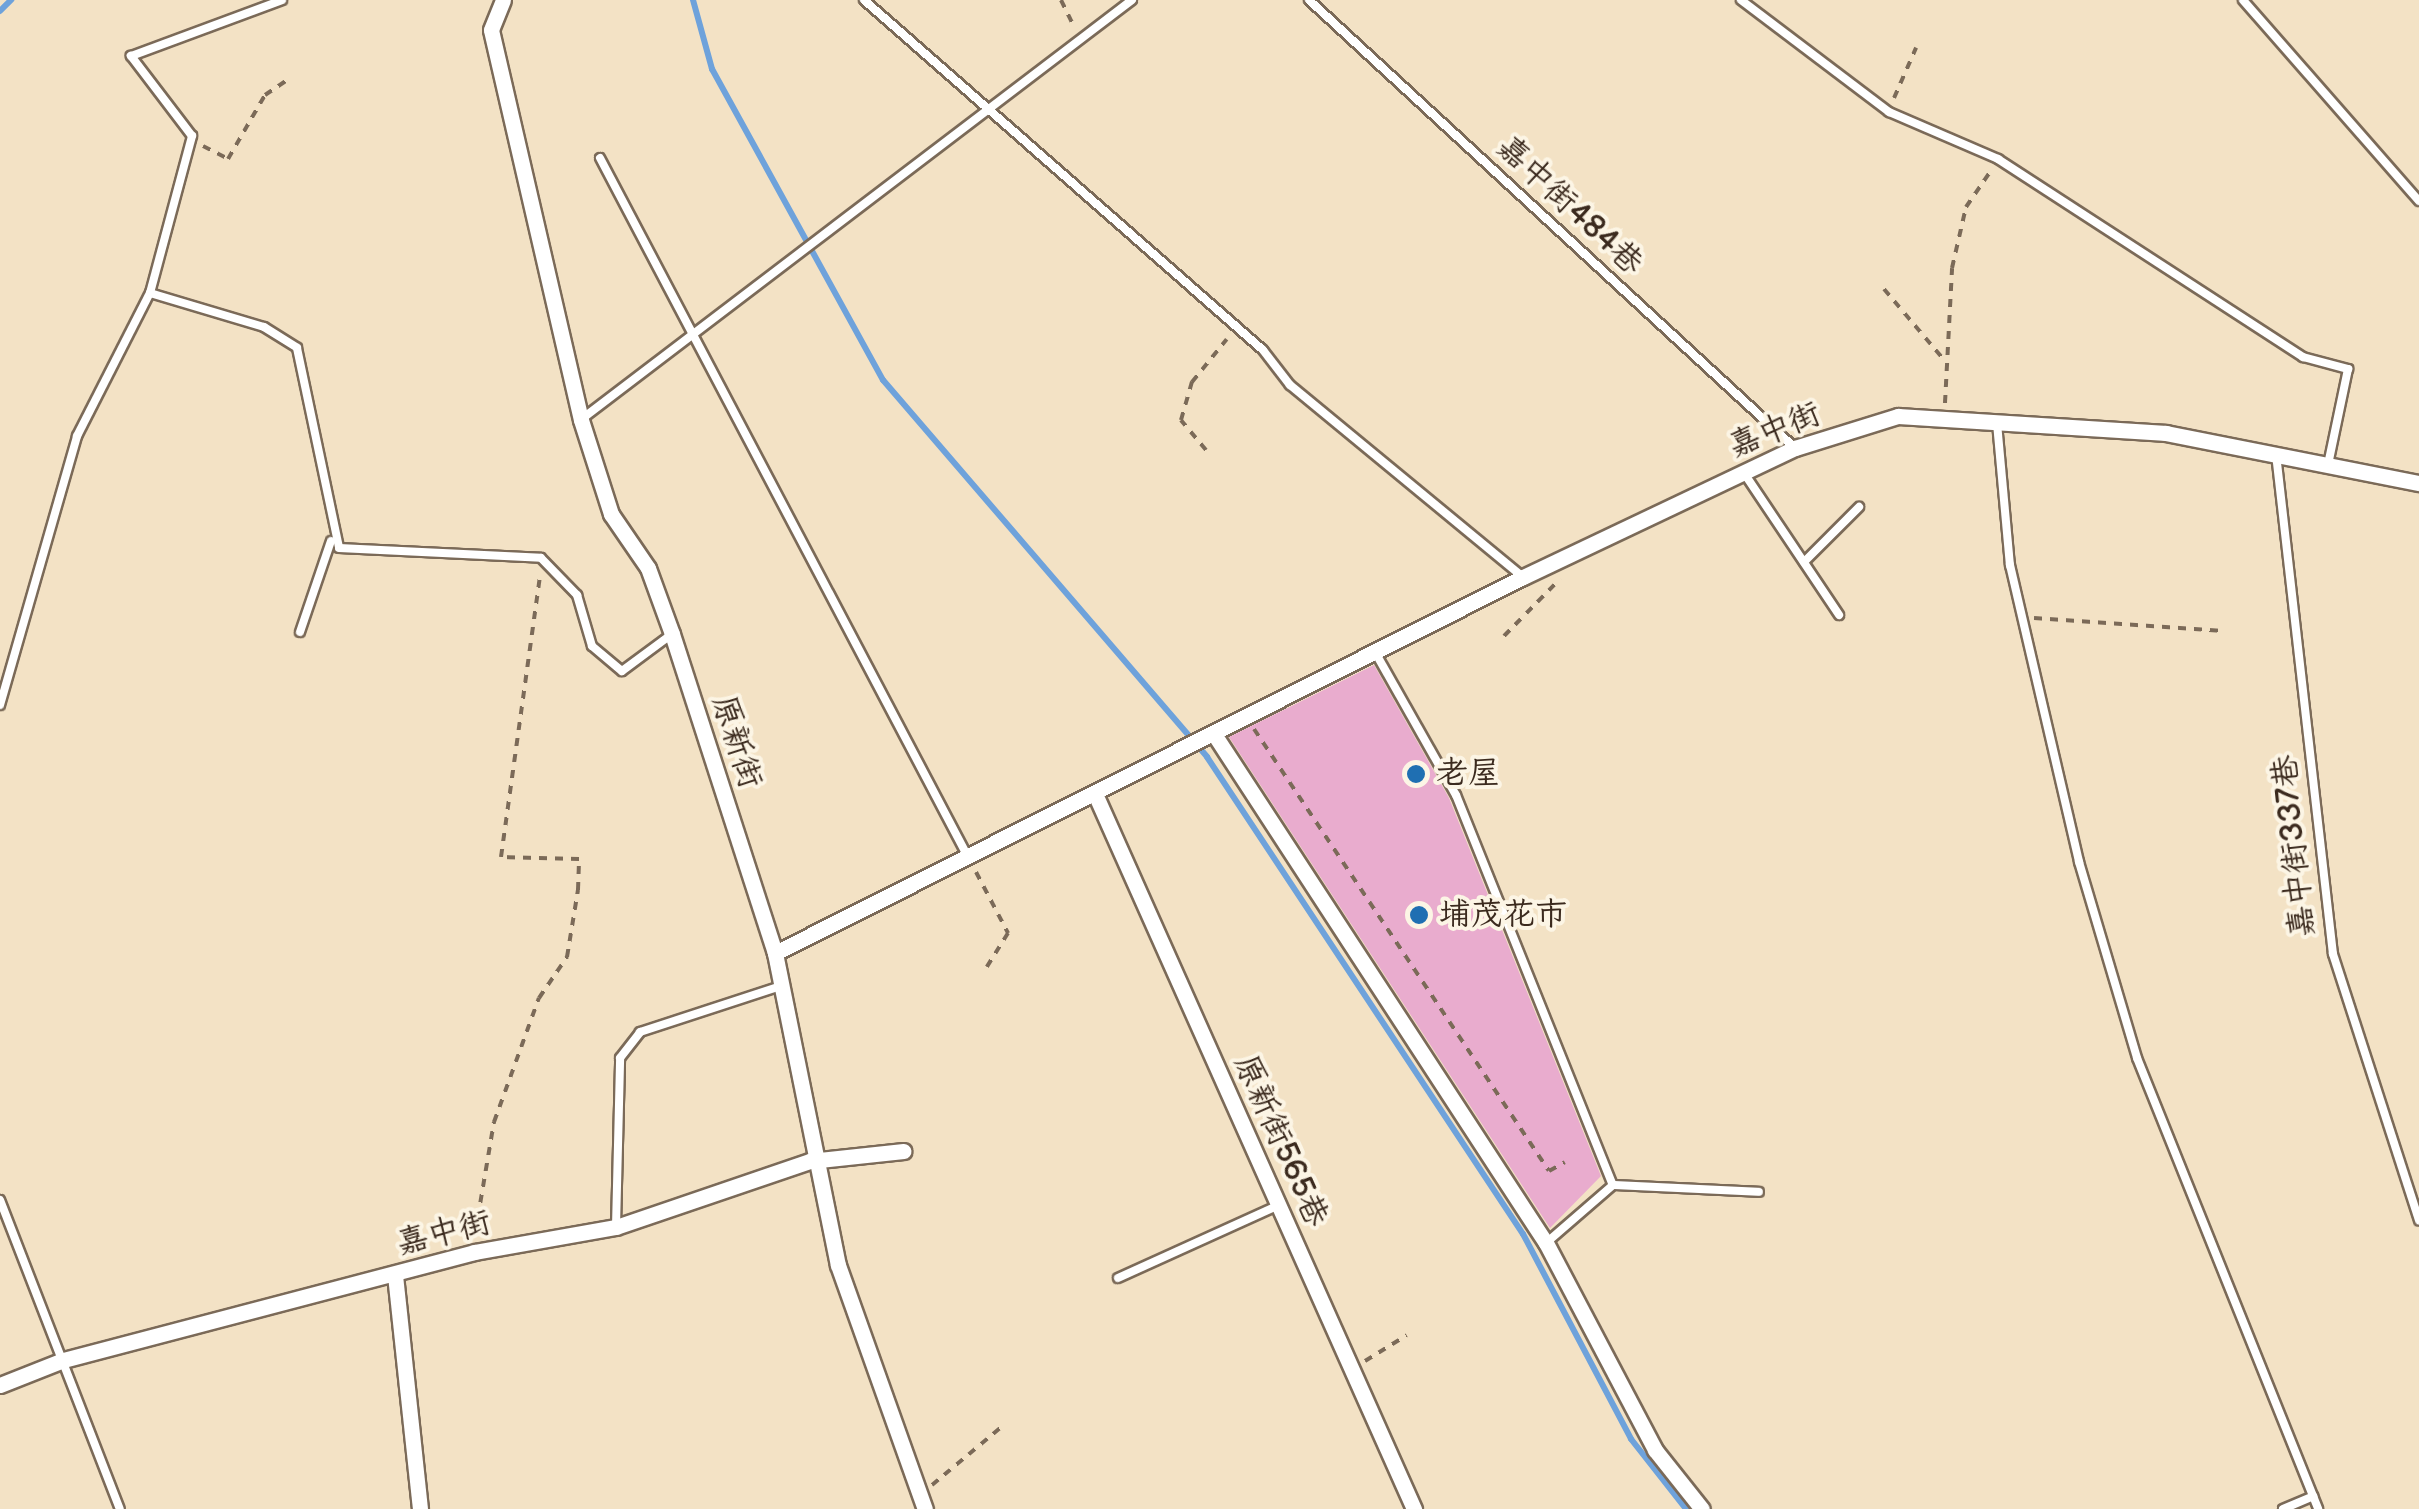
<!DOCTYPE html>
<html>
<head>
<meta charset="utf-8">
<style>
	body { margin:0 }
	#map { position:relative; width:2419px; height:1509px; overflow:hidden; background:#f3e2c5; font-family:"Balsamiq Sans","LXGW WenKai TC",sans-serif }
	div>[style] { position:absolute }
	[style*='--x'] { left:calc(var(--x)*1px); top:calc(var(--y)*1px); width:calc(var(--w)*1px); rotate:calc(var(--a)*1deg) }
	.stream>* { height:6px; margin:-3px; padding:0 3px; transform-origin:3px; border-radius:3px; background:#6ea2db }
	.building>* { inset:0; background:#e9acce }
	.path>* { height:4px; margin-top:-2px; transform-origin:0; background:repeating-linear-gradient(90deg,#7b6a58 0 8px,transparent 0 16px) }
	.roads { filter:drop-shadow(2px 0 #7b6a58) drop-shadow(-2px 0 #7b6a58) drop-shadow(0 2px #7b6a58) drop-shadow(0 -2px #7b6a58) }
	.service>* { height:8px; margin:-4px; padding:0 4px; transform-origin:4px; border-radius:4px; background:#fff }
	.minor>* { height:15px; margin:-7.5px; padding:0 7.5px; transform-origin:7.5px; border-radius:7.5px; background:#fff }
	.dots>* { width:28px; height:28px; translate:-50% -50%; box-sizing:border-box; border:5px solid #fcf5e5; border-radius:50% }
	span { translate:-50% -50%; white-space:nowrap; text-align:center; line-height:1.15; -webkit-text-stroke:8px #fcf5e5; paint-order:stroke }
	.street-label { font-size:32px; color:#3b2a1e }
	.poi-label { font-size:32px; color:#3b2a1e }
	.left { translate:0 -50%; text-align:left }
</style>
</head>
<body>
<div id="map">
	<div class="stream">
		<i style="--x:693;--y:0;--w:72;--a:74.6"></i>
		<i style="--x:712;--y:69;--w:355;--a:61.2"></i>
		<i style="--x:883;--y:380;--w:497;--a:49.3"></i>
		<i style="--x:1207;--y:757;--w:572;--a:56.48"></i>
		<i style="--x:1523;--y:1234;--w:232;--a:62.2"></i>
		<i style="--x:1631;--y:1439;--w:89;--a:51.8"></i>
		<i style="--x:0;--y:11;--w:16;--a:-45"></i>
	</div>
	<div class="building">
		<i style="clip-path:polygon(1374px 665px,1449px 798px,1601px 1176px,1550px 1228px,1229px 737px)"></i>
	</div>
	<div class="path">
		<i style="--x:1061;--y:0;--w:30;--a:64"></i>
		<i style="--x:1894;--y:98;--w:55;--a:-66.3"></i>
		<i style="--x:203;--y:146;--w:28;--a:27"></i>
		<i style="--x:228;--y:159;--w:74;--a:-60"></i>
		<i style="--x:265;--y:95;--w:25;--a:-34"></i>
		<i style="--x:1884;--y:289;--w:94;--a:49.7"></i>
		<i style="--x:1945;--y:403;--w:135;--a:-87"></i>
		<i style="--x:1952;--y:268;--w:63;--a:-77.1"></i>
		<i style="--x:1966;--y:207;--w:42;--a:-55.6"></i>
		<i style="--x:1206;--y:450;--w:39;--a:-130"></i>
		<i style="--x:1181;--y:420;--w:40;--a:-74"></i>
		<i style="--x:1192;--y:382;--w:55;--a:-50.9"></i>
		<i style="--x:2034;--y:618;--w:190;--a:3.9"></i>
		<i style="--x:1504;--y:636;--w:80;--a:-45.5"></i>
		<i style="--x:1254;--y:729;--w:531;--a:56.28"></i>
		<i style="--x:1549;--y:1171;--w:18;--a:-29"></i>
		<i style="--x:976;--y:872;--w:69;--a:62.3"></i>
		<i style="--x:1008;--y:933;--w:40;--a:122"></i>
		<i style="--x:475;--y:1234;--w:114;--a:-80.4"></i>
		<i style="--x:494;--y:1122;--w:132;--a:-70.1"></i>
		<i style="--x:539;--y:998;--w:50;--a:-55.7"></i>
		<i style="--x:567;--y:957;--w:68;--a:-80.7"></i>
		<i style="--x:578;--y:890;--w:31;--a:-88"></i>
		<i style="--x:579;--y:859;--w:78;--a:-178.5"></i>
		<i style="--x:501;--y:857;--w:283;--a:-82.1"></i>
		<i style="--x:1365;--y:1361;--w:49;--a:-31.8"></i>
		<i style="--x:932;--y:1485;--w:95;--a:-39.9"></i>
	</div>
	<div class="roads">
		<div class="service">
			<i style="--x:864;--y:0;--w:531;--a:41.26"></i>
			<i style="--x:1263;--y:350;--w:44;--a:52.4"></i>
			<i style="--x:1290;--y:385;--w:302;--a:39.5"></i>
			<i style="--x:1309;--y:0;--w:661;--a:42.67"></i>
			<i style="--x:1741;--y:0;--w:186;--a:37.1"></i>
			<i style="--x:1889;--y:112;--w:119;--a:23.3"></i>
			<i style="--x:1998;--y:159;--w:364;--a:33"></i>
			<i style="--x:2303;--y:357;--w:47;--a:14.9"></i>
			<i style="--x:2348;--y:369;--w:98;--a:101.8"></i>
			<i style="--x:2243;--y:0;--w:267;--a:48.8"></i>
			<i style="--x:600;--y:158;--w:790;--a:62.23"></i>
			<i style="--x:150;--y:293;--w:119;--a:16.6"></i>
			<i style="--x:264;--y:327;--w:39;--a:32"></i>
			<i style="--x:297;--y:348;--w:204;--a:78.1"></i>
			<i style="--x:339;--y:548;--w:202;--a:2.8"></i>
			<i style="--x:541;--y:558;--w:52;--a:45.8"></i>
			<i style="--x:577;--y:595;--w:53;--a:73.6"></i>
			<i style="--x:592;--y:646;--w:39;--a:40"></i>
			<i style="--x:622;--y:671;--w:62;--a:-36.5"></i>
			<i style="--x:583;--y:418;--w:690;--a:-37.29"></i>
			<i style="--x:1997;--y:423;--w:143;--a:84.8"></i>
			<i style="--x:2010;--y:565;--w:305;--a:76.9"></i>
			<i style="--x:2079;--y:862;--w:204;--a:73.5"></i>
			<i style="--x:2137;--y:1058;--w:486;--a:68.1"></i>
			<i style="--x:2276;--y:454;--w:503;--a:83.5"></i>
			<i style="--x:2333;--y:954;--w:280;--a:72.1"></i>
			<i style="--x:1744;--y:473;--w:171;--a:56.2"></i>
			<i style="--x:1804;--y:562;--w:78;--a:-45"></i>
			<i style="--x:300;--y:632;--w:96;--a:-71.2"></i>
			<i style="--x:1375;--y:652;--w:164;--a:60.5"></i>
			<i style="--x:1456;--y:795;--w:420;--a:68.1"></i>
			<i style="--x:1613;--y:1185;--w:89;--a:139.1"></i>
			<i style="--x:0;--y:705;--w:280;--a:-74"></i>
			<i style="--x:77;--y:436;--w:161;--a:-63"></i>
			<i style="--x:150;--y:293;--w:163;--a:-75"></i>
			<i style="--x:192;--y:136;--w:101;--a:-127.3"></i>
			<i style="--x:131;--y:56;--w:161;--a:-20.3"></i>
			<i style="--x:1613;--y:1185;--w:146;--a:2.7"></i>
			<i style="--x:0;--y:1200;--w:331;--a:68.8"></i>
			<i style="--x:616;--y:1227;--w:169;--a:-88.6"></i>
			<i style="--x:620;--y:1058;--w:33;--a:-52"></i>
			<i style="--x:640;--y:1032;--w:145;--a:-18.1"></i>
			<i style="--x:1118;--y:1278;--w:175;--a:-24.4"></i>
			<i style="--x:2283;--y:1509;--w:33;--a:-23"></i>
		</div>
		<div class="minor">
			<i style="--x:503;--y:0;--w:32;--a:112"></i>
			<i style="--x:491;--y:30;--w:400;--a:77"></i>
			<i style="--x:581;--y:420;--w:99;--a:72.3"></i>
			<i style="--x:611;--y:514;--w:65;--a:55.6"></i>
			<i style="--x:648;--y:568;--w:70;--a:70"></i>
			<i style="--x:672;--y:634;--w:335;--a:72.1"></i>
			<i style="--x:775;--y:953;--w:318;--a:78.6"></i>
			<i style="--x:838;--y:1265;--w:259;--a:70.4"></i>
			<i style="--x:1214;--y:734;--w:608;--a:56.89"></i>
			<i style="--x:1546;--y:1243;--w:234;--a:62.2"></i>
			<i style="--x:1655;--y:1450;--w:75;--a:51.5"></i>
			<i style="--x:1096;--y:796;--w:781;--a:65.96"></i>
			<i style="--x:775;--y:953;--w:837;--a:-26.69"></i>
			<i style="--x:1523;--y:577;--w:301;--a:-25.4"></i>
			<i style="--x:1795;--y:448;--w:108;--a:-17.3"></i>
			<i style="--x:1898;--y:416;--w:269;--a:3.6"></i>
			<i style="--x:2166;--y:433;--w:258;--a:11.2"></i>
			<i style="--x:395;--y:1275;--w:235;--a:83.9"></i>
			<i style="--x:0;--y:1385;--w:68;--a:-21.6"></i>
			<i style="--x:63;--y:1360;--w:425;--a:-14.7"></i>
			<i style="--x:474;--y:1252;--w:144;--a:-10"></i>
			<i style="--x:616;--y:1227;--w:205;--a:-18.8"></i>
			<i style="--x:810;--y:1161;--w:94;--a:-6.1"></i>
		</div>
	</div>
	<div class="dots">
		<i style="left:1416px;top:774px;background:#1f6fb2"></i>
		<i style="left:1419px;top:915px;background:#1f6fb2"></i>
	</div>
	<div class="street-label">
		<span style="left:1569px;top:206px;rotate:43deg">嘉中街484巷</span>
		<span style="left:1775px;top:431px;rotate:-22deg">嘉中街</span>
		<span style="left:736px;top:742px;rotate:72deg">原新街</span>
		<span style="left:2295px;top:846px;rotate:-96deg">嘉中街337巷</span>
		<span style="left:1280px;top:1141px;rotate:66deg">原新街565巷</span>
		<span style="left:444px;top:1234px;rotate:-14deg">嘉中街</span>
	</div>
	<div class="poi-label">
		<span class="left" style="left:1436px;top:774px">老屋</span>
		<span class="left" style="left:1439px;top:915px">埔茂花市</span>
	</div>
</div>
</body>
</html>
